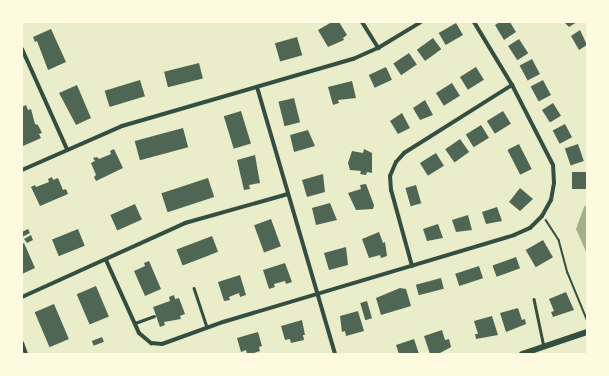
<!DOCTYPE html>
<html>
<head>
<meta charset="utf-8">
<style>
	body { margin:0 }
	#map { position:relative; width:609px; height:376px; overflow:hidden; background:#e9edc9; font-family:Poppins,sans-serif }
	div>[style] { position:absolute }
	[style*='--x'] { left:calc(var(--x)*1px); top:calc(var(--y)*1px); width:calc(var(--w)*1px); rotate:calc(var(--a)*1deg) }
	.water>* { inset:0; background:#a3b18a }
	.building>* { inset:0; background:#4f6655; transform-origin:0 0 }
	.path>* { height:1.5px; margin:-0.75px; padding:0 0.75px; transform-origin:0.75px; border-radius:0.75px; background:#344e41 }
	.service>* { height:2.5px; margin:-1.25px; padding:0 1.25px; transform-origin:1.25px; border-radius:1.25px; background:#344e41 }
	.minor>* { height:4px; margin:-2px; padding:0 2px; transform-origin:2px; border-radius:2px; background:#344e41 }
	.tertiary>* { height:6px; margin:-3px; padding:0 3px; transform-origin:3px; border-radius:3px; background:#344e41 }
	span { translate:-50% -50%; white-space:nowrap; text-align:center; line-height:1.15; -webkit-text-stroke:3.5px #fefae0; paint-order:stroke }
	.frame { position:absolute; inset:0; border:23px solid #fefae0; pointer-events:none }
</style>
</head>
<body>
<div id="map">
	<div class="water">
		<i style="clip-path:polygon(587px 204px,587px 254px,576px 229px,584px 207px)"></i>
	</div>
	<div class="building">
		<i style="clip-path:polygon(332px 22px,339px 22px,347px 35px,343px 38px,344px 40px,328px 47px,318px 30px)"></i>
		<i style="clip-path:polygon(500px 22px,510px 22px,516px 32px,504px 40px,495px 25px)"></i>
		<i style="clip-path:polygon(564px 22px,577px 22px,569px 27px)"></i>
		<i style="left:456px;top:23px;width:14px;height:20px;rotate:60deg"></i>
		<i style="clip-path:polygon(51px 29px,66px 62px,48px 70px,37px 41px,35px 42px,33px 37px)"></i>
		<i style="clip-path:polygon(580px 30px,587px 45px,579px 50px,571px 36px)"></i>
		<i style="left:297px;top:37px;width:19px;height:23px;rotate:74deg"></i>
		<i style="left:433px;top:38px;width:14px;height:20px;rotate:54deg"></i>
		<i style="left:519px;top:39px;width:17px;height:13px;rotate:57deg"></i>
		<i style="left:409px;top:53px;width:14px;height:19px;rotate:56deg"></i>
		<i style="left:532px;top:59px;width:17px;height:14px;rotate:62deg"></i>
		<i style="left:199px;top:63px;width:16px;height:36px;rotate:76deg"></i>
		<i style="left:386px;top:67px;width:14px;height:19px;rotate:65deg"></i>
		<i style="left:476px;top:67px;width:15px;height:19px;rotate:58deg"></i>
		<i style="left:140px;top:80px;width:17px;height:37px;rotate:73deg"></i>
		<i style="left:543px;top:80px;width:17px;height:14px;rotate:62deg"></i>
		<i style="clip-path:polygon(352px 81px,356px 98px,338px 100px,339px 103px,333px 105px,328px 87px)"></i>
		<i style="left:452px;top:83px;width:15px;height:19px;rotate:58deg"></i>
		<i style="clip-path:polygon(77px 85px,91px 118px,76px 125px,59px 93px)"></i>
		<i style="left:294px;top:98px;width:25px;height:16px;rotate:76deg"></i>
		<i style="clip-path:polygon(425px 100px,433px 115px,420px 120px,413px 108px)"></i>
		<i style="left:553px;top:103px;width:15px;height:13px;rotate:58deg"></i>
		<i style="clip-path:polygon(26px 105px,28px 110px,31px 109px,35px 124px,38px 125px,42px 133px,39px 134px,41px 138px,23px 146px,22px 107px)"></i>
		<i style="left:241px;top:111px;width:34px;height:18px;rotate:73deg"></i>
		<i style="left:503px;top:111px;width:15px;height:19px;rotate:58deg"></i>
		<i style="clip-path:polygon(402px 113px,410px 128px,398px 134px,390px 121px)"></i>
		<i style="left:565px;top:124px;width:15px;height:14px;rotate:62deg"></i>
		<i style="left:481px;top:125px;width:15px;height:18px;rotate:58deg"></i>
		<i style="left:183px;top:128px;width:20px;height:50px;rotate:75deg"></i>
		<i style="clip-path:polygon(308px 130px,315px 146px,294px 152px,290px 135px)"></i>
		<i style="left:460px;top:139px;width:16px;height:18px;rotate:55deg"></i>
		<i style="left:519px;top:144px;width:28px;height:13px;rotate:63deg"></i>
		<i style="left:578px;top:144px;width:18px;height:14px;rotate:71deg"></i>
		<i style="clip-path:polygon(114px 149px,123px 168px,96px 181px,94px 177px,96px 175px,91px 163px,95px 161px,93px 158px,97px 157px,99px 159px,111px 154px,110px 151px)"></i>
		<i style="clip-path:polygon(364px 149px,372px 153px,372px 173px,367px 172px,366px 175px,360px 174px,361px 171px,350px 170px,348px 163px,352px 151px,363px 153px)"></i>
		<i style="left:436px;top:153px;width:15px;height:19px;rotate:58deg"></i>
		<i style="clip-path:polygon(255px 155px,260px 183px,249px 185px,250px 189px,244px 190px,237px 160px)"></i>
		<i style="left:572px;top:172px;width:14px;height:17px"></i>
		<i style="clip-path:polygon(323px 174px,325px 192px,307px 197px,302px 180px)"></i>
		<i style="clip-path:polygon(52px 177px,53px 180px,58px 178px,63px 190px,66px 189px,68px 194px,40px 206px,31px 187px,35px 185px,36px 187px,49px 182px,48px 179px)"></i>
		<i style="left:208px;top:178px;width:20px;height:49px;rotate:72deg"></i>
		<i style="clip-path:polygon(366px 184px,374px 205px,373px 209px,356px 210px,348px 193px,361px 189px,360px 185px)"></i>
		<i style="left:416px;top:185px;width:19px;height:11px;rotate:74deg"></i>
		<i style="clip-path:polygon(520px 188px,533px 199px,520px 211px,509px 202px)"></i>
		<i style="clip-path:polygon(330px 203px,337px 220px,316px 225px,312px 208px)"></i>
		<i style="left:135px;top:204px;width:17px;height:27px;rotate:66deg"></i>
		<i style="clip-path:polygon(497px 207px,502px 221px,486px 224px,482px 212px)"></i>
		<i style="clip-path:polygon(468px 215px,472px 230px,456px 232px,452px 220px)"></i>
		<i style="left:271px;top:219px;width:29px;height:18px;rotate:70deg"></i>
		<i style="clip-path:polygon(438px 224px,443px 238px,427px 241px,423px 229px)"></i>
		<i style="clip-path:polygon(28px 229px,30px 233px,22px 237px,22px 232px)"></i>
		<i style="left:78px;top:229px;width:18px;height:28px;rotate:68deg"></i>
		<i style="clip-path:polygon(379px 232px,383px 243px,385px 242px,387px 256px,381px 258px,380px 255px,369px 258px,362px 239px)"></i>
		<i style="clip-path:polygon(31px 235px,33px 240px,27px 243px,24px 239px)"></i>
		<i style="left:212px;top:236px;width:17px;height:38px;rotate:69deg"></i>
		<i style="left:543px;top:240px;width:20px;height:20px;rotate:60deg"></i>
		<i style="clip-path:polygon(24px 243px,35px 268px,22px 274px,22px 244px)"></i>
		<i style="clip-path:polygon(346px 247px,348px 265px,329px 270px,324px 253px)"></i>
		<i style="left:516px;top:257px;width:12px;height:25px;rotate:70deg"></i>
		<i style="clip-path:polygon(149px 261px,161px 289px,145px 296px,134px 271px,145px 266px,144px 263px)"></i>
		<i style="clip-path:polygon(285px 263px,292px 282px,286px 284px,285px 281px,274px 284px,275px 287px,269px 289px,263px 270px)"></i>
		<i style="left:479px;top:266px;width:13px;height:25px;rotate:72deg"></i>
		<i style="clip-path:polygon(240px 275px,246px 295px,240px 297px,239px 293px,229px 297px,230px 300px,224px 301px,218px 282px)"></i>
		<i style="left:441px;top:278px;width:11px;height:26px;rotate:75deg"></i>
		<i style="left:96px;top:286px;width:33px;height:21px;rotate:67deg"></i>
		<i style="clip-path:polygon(400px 288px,406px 289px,411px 306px,381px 315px,376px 298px)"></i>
		<i style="clip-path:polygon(566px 292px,574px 310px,553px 317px,551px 312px,554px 311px,549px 299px)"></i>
		<i style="clip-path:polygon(174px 295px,175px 299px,179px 298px,185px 314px,180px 316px,181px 319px,164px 322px,165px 325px,160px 327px,153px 307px,170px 301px,169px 297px)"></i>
		<i style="left:367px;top:301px;width:18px;height:7px;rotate:74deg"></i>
		<i style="left:54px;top:304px;width:38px;height:21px;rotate:67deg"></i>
		<i style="clip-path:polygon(518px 308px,522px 320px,525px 319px,526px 324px,506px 332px,500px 313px)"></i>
		<i style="clip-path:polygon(358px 311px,364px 331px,346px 336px,345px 331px,342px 332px,340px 316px)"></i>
		<i style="clip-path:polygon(492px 316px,498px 335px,476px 339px,475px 334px,478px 334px,474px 321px)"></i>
		<i style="clip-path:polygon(302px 320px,305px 335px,303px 335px,304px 340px,291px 343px,290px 339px,285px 340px,281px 326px)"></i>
		<i style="clip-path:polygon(442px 330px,445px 340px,449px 339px,451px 347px,440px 353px,430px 354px,424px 336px)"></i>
		<i style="clip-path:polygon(258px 332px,262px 346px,259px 347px,260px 351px,251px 354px,247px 354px,246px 350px,241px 352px,237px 338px)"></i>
		<i style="left:102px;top:337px;width:5px;height:11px;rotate:68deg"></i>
		<i style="clip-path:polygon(414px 339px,419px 354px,399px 354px,396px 345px)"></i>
	</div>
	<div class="path">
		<i style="--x:546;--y:220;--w:24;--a:57"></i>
		<i style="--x:559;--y:240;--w:34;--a:75"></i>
		<i style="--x:568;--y:273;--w:50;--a:67.6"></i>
	</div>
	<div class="service">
		<i style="--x:194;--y:288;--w:41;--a:71.6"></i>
		<i style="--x:534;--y:299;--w:49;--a:78.2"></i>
		<i style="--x:135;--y:323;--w:20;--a:-20"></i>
	</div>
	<div class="minor">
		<i style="--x:362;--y:22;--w:31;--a:58"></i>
		<i style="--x:22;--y:49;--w:110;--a:65.8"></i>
		<i style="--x:257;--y:87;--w:278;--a:73.7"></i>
		<i style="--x:22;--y:170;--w:109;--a:-23.7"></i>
		<i style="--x:122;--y:126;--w:241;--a:-16.2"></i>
		<i style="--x:353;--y:59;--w:27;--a:-24"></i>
		<i style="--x:378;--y:48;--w:50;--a:-31.2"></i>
		<i style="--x:106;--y:260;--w:80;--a:65.7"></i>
		<i style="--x:139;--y:333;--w:16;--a:40"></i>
		<i style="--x:151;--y:343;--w:11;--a:5"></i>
		<i style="--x:162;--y:344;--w:65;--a:-19.8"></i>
		<i style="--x:223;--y:322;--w:304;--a:-16.6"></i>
		<i style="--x:514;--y:235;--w:17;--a:-24"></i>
		<i style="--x:530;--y:228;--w:17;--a:-45"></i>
		<i style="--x:542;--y:216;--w:18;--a:-61"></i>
		<i style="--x:551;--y:200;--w:17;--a:-80"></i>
		<i style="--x:554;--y:183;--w:18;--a:-93"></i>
		<i style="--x:553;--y:165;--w:90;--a:-117.1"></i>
		<i style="--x:512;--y:85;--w:74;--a:-121.1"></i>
		<i style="--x:412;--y:266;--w:79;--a:-105.4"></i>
		<i style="--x:391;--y:190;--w:14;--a:-94"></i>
		<i style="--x:390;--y:176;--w:15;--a:-67"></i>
		<i style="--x:396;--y:162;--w:12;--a:-48"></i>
		<i style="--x:404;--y:153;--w:128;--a:-32.2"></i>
		<i style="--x:22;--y:297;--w:179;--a:-24.4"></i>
		<i style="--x:185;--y:223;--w:107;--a:-15.7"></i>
		<i style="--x:22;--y:343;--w:12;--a:70"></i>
	</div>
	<div class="tertiary">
		<i style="--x:522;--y:354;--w:69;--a:-18.7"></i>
	</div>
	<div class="frame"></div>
</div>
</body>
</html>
